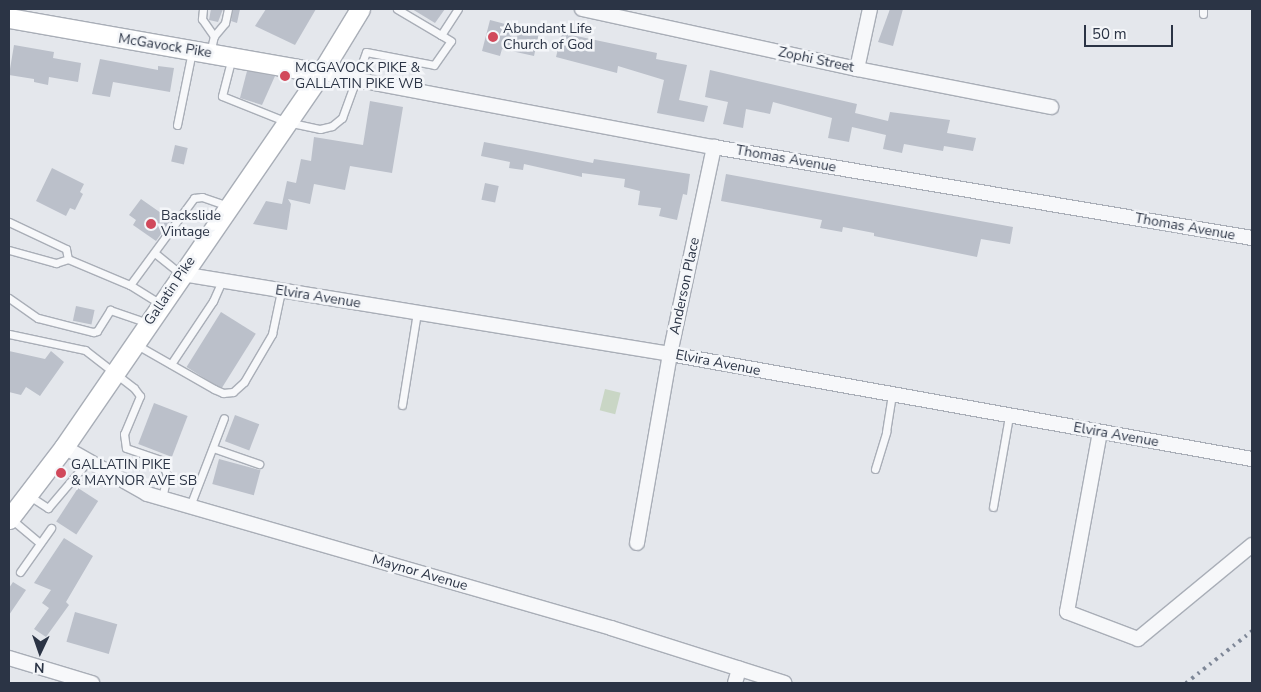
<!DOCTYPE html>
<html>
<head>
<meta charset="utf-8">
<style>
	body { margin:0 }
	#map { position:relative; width:1261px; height:692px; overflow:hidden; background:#e4e7ec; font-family:"Nunito Sans",sans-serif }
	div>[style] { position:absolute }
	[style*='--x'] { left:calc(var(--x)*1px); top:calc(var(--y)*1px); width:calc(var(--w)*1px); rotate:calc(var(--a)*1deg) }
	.green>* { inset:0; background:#c9d6c5; transform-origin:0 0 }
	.building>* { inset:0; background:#bbc0ca; transform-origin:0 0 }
	.roads { filter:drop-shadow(1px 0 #a9aeb7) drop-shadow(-1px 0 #a9aeb7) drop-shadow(0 1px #a9aeb7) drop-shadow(0 -1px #a9aeb7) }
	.lane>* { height:7px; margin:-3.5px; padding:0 3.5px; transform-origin:3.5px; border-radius:3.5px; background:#f7f8fa }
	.street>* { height:14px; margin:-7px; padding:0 7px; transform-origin:7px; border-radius:7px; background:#f7f8fa }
	.secondary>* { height:19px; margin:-9.5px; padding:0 9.5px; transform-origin:9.5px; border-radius:9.5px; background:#fff }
	.rail>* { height:4px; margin-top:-2px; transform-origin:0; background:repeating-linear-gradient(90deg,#7d8696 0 2.5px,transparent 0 7.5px) }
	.dots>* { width:14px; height:14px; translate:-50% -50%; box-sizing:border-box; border:2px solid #f4f6f9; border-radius:50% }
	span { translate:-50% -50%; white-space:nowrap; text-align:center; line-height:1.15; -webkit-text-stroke:5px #f4f6f9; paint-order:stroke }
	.poi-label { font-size:14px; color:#2b3445 }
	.left { translate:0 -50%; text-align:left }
	.street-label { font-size:14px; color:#2b3445 }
	.frame { position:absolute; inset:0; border:10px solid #2b3445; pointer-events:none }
	.north { position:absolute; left:15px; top:627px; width:50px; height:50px; -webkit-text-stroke:4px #f4f6f9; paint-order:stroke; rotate:183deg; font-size:14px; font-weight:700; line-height:20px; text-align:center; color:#2b3445 }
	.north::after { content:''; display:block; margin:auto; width:18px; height:22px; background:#2b3445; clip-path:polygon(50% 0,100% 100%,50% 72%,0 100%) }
	.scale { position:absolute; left:1084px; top:25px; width:89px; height:22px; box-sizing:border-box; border:2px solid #2b3445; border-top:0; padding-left:6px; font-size:15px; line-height:18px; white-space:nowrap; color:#2b3445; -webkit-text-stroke:4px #f4f6f9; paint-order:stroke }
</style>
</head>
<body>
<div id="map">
	<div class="green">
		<i style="left:605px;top:389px;width:16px;height:22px;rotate:14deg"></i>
	</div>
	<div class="building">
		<i style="clip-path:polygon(211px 9px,223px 9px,218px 22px,209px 20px)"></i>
		<i style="clip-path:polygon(233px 9px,240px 9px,237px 23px,231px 21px)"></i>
		<i style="clip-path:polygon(266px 9px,316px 9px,295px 45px,255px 26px)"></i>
		<i style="clip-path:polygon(412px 9px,445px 9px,435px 23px)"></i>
		<i style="clip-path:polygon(890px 9px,903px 9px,893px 46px,878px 42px)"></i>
		<i style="clip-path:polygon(490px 20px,521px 28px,522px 24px,540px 28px,534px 56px,502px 49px,500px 56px,482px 51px)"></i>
		<i style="clip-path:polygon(562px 33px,657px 53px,656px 59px,687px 65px,679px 100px,708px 106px,704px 122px,657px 113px,664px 80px,618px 66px,617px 73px,556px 57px)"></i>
		<i style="clip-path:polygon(14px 45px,54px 52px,53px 58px,81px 63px,78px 82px,49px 77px,48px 85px,34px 82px,34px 79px,9px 75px)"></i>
		<i style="clip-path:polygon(100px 59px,158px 70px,158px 66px,174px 68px,170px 92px,113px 82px,110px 97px,92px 94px)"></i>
		<i style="clip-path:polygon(710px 70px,857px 104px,855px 113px,888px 121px,890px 112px,950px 120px,947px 133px,976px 138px,973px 151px,944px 146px,943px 151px,904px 144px,902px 153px,883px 149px,886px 135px,852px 127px,849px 142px,828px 138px,832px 118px,773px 102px,770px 114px,746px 109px,743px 128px,723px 124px,728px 102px,705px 97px)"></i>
		<i style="clip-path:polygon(247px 71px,275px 76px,262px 105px,240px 98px)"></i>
		<i style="clip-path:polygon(370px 101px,403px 107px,392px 173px,350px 166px,345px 190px,314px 184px,310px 204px,288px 199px,291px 204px,287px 230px,253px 224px,266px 201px,282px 204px,287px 181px,296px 183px,301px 159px,311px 161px,314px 137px,363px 145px)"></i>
		<i style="clip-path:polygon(484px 142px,593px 163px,594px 159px,690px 174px,687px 195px,683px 194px,677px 220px,659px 216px,661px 208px,638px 205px,640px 191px,624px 187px,625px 179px,582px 173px,582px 177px,524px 164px,523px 170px,509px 168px,510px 162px,481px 156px)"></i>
		<i style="left:175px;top:145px;width:13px;height:17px;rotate:13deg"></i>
		<i style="clip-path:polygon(52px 168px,84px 184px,80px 192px,83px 194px,75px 210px,70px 208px,66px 216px,36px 201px)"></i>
		<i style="clip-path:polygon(726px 174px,1013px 227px,1010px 244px,981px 239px,977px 257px,874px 236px,874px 233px,843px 227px,842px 232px,820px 228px,822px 220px,721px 201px)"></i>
		<i style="left:485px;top:183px;width:14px;height:17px;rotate:12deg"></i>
		<i style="clip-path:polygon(141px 199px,171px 220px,156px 241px,133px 225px,136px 220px,129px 215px)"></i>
		<i style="left:76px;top:306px;width:19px;height:15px;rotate:12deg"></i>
		<i style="left:221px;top:312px;width:41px;height:65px;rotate:32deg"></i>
		<i style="clip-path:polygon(9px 351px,45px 359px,51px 351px,64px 362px,40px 396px,26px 387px,21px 395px,9px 392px)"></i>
		<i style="left:154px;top:403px;width:36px;height:44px;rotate:21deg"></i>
		<i style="left:235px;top:415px;width:26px;height:28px;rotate:21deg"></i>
		<i style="left:219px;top:459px;width:43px;height:26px;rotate:15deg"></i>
		<i style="left:78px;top:488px;width:24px;height:40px;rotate:33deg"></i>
		<i style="clip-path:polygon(64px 538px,93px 556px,66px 602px,69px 605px,46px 637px,34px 629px,49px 608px,42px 603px,51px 590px,34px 583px)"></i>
		<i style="clip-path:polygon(13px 582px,26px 590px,9px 615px,9px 588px)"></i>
		<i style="left:75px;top:612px;width:44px;height:31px;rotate:16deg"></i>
	</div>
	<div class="roads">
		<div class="lane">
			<i style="--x:203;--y:9;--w:10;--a:96"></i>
			<i style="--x:202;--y:19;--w:21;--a:55"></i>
			<i style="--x:397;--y:9;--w:51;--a:30.6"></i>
			<i style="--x:441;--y:35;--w:31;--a:-57"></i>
			<i style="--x:1203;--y:14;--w:5;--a:-90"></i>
			<i style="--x:210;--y:53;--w:17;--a:-77"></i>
			<i style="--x:214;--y:36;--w:17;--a:-50"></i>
			<i style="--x:225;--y:23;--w:14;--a:-78"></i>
			<i style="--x:232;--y:57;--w:40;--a:104.4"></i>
			<i style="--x:222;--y:96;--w:70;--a:21.8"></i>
			<i style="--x:287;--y:122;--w:34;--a:12"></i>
			<i style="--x:320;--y:129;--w:12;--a:-14"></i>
			<i style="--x:332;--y:126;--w:13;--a:-39"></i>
			<i style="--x:342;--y:118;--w:70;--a:-70"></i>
			<i style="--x:366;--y:52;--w:69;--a:10.8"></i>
			<i style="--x:434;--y:65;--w:29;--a:-55"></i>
			<i style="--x:451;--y:41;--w:12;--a:-149"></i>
			<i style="--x:177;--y:125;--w:76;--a:-78.5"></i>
			<i style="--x:9;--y:222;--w:63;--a:25.3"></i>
			<i style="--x:66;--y:249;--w:10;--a:79"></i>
			<i style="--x:9;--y:250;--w:49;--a:15.5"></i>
			<i style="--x:56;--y:263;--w:13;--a:-18"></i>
			<i style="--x:68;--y:259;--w:67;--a:22.8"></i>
			<i style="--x:130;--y:285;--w:36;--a:32"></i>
			<i style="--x:156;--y:254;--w:32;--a:39"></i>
			<i style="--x:130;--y:285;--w:108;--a:-53.7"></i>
			<i style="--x:194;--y:198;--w:8;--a:-7"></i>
			<i style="--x:202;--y:197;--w:28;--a:19"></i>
			<i style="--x:9;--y:298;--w:35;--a:35"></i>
			<i style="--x:38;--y:318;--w:57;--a:14.3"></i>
			<i style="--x:93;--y:332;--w:4;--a:-14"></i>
			<i style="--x:97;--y:331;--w:25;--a:-58"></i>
			<i style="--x:110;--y:310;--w:40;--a:18.9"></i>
			<i style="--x:9;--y:334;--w:78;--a:11.9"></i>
			<i style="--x:85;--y:350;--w:62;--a:37.8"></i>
			<i style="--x:134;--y:388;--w:10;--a:53"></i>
			<i style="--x:140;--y:396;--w:41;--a:112.8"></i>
			<i style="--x:124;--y:434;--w:14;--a:82"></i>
			<i style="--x:126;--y:448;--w:37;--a:19"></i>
			<i style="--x:161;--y:460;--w:16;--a:68"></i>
			<i style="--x:167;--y:475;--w:24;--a:102"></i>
			<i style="--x:137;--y:345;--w:89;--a:29.7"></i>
			<i style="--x:214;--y:389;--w:10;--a:24"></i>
			<i style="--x:223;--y:393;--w:10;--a:-6"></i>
			<i style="--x:233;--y:392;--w:15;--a:-42"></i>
			<i style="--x:244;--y:382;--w:56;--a:-59.7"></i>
			<i style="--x:272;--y:334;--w:44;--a:-78.2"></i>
			<i style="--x:171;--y:364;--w:76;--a:-56.3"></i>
			<i style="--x:213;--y:301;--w:22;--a:-66"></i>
			<i style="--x:402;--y:405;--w:94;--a:-80.8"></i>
			<i style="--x:213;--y:448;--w:49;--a:19.2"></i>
			<i style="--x:875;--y:469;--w:39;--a:-73"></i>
			<i style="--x:886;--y:432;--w:37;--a:-81"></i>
			<i style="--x:28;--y:495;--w:24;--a:33"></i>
			<i style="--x:48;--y:508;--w:62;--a:-49.6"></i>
			<i style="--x:190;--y:506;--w:94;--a:-68.9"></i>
			<i style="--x:993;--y:507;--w:92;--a:-80"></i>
			<i style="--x:10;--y:518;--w:39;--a:40"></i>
			<i style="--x:20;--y:572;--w:54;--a:-54.8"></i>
		</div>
		<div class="street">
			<i style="--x:582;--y:9;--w:281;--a:12.3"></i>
			<i style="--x:857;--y:69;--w:198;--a:11.1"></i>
			<i style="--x:857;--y:69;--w:61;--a:-77.8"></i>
			<i style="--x:321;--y:73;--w:400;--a:10.7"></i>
			<i style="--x:714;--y:147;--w:546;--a:9.6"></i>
			<i style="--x:182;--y:274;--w:495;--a:9.3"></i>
			<i style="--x:670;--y:354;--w:591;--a:10.23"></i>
			<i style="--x:1100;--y:432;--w:183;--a:100.4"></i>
			<i style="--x:1067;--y:612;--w:76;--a:20.8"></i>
			<i style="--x:1138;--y:639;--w:148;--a:-39.5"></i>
			<i style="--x:64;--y:447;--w:95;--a:29.5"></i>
			<i style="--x:147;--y:494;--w:483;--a:16.1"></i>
			<i style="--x:611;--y:628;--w:182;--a:17.6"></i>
			<i style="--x:637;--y:543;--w:192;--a:-80.1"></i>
			<i style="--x:670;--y:354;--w:212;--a:-78"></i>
			<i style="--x:9;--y:658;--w:87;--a:16.8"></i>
			<i style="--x:735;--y:683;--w:15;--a:-74"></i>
		</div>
		<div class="secondary">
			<i style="--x:9;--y:18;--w:317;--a:10"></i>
			<i style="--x:9;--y:519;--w:91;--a:-52.6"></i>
			<i style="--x:64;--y:447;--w:454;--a:-55.5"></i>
			<i style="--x:321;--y:73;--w:75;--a:-58.6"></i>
		</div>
	</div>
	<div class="rail">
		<i style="--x:1186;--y:683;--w:84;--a:-38.2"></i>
	</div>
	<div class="dots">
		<i style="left:493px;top:37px;background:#d1495b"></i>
		<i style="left:285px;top:76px;background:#d1495b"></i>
		<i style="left:151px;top:224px;background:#d1495b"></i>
		<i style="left:61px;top:473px;background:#d1495b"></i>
	</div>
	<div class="poi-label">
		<span class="left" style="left:503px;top:37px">Abundant Life<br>Church of God</span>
		<span class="left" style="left:295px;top:76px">MCGAVOCK PIKE &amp;<br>GALLATIN PIKE WB</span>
		<span class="left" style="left:161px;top:224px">Backslide<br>Vintage</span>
		<span class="left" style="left:71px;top:473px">GALLATIN PIKE<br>&amp; MAYNOR AVE SB</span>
	</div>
	<div class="street-label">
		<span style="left:165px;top:46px;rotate:9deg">McGavock Pike</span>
		<span style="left:816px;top:60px;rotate:12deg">Zophi Street</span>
		<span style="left:786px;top:159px;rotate:10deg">Thomas Avenue</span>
		<span style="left:1185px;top:227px;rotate:10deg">Thomas Avenue</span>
		<span style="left:685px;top:286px;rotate:-78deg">Anderson Place</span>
		<span style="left:170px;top:291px;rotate:-56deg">Gallatin Pike</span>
		<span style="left:318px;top:297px;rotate:9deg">Elvira Avenue</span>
		<span style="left:718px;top:363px;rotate:11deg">Elvira Avenue</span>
		<span style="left:1116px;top:435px;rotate:10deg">Elvira Avenue</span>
		<span style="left:420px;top:573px;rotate:16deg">Maynor Avenue</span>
	</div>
	<div class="frame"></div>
	<div class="north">N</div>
	<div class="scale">50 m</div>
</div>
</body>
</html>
